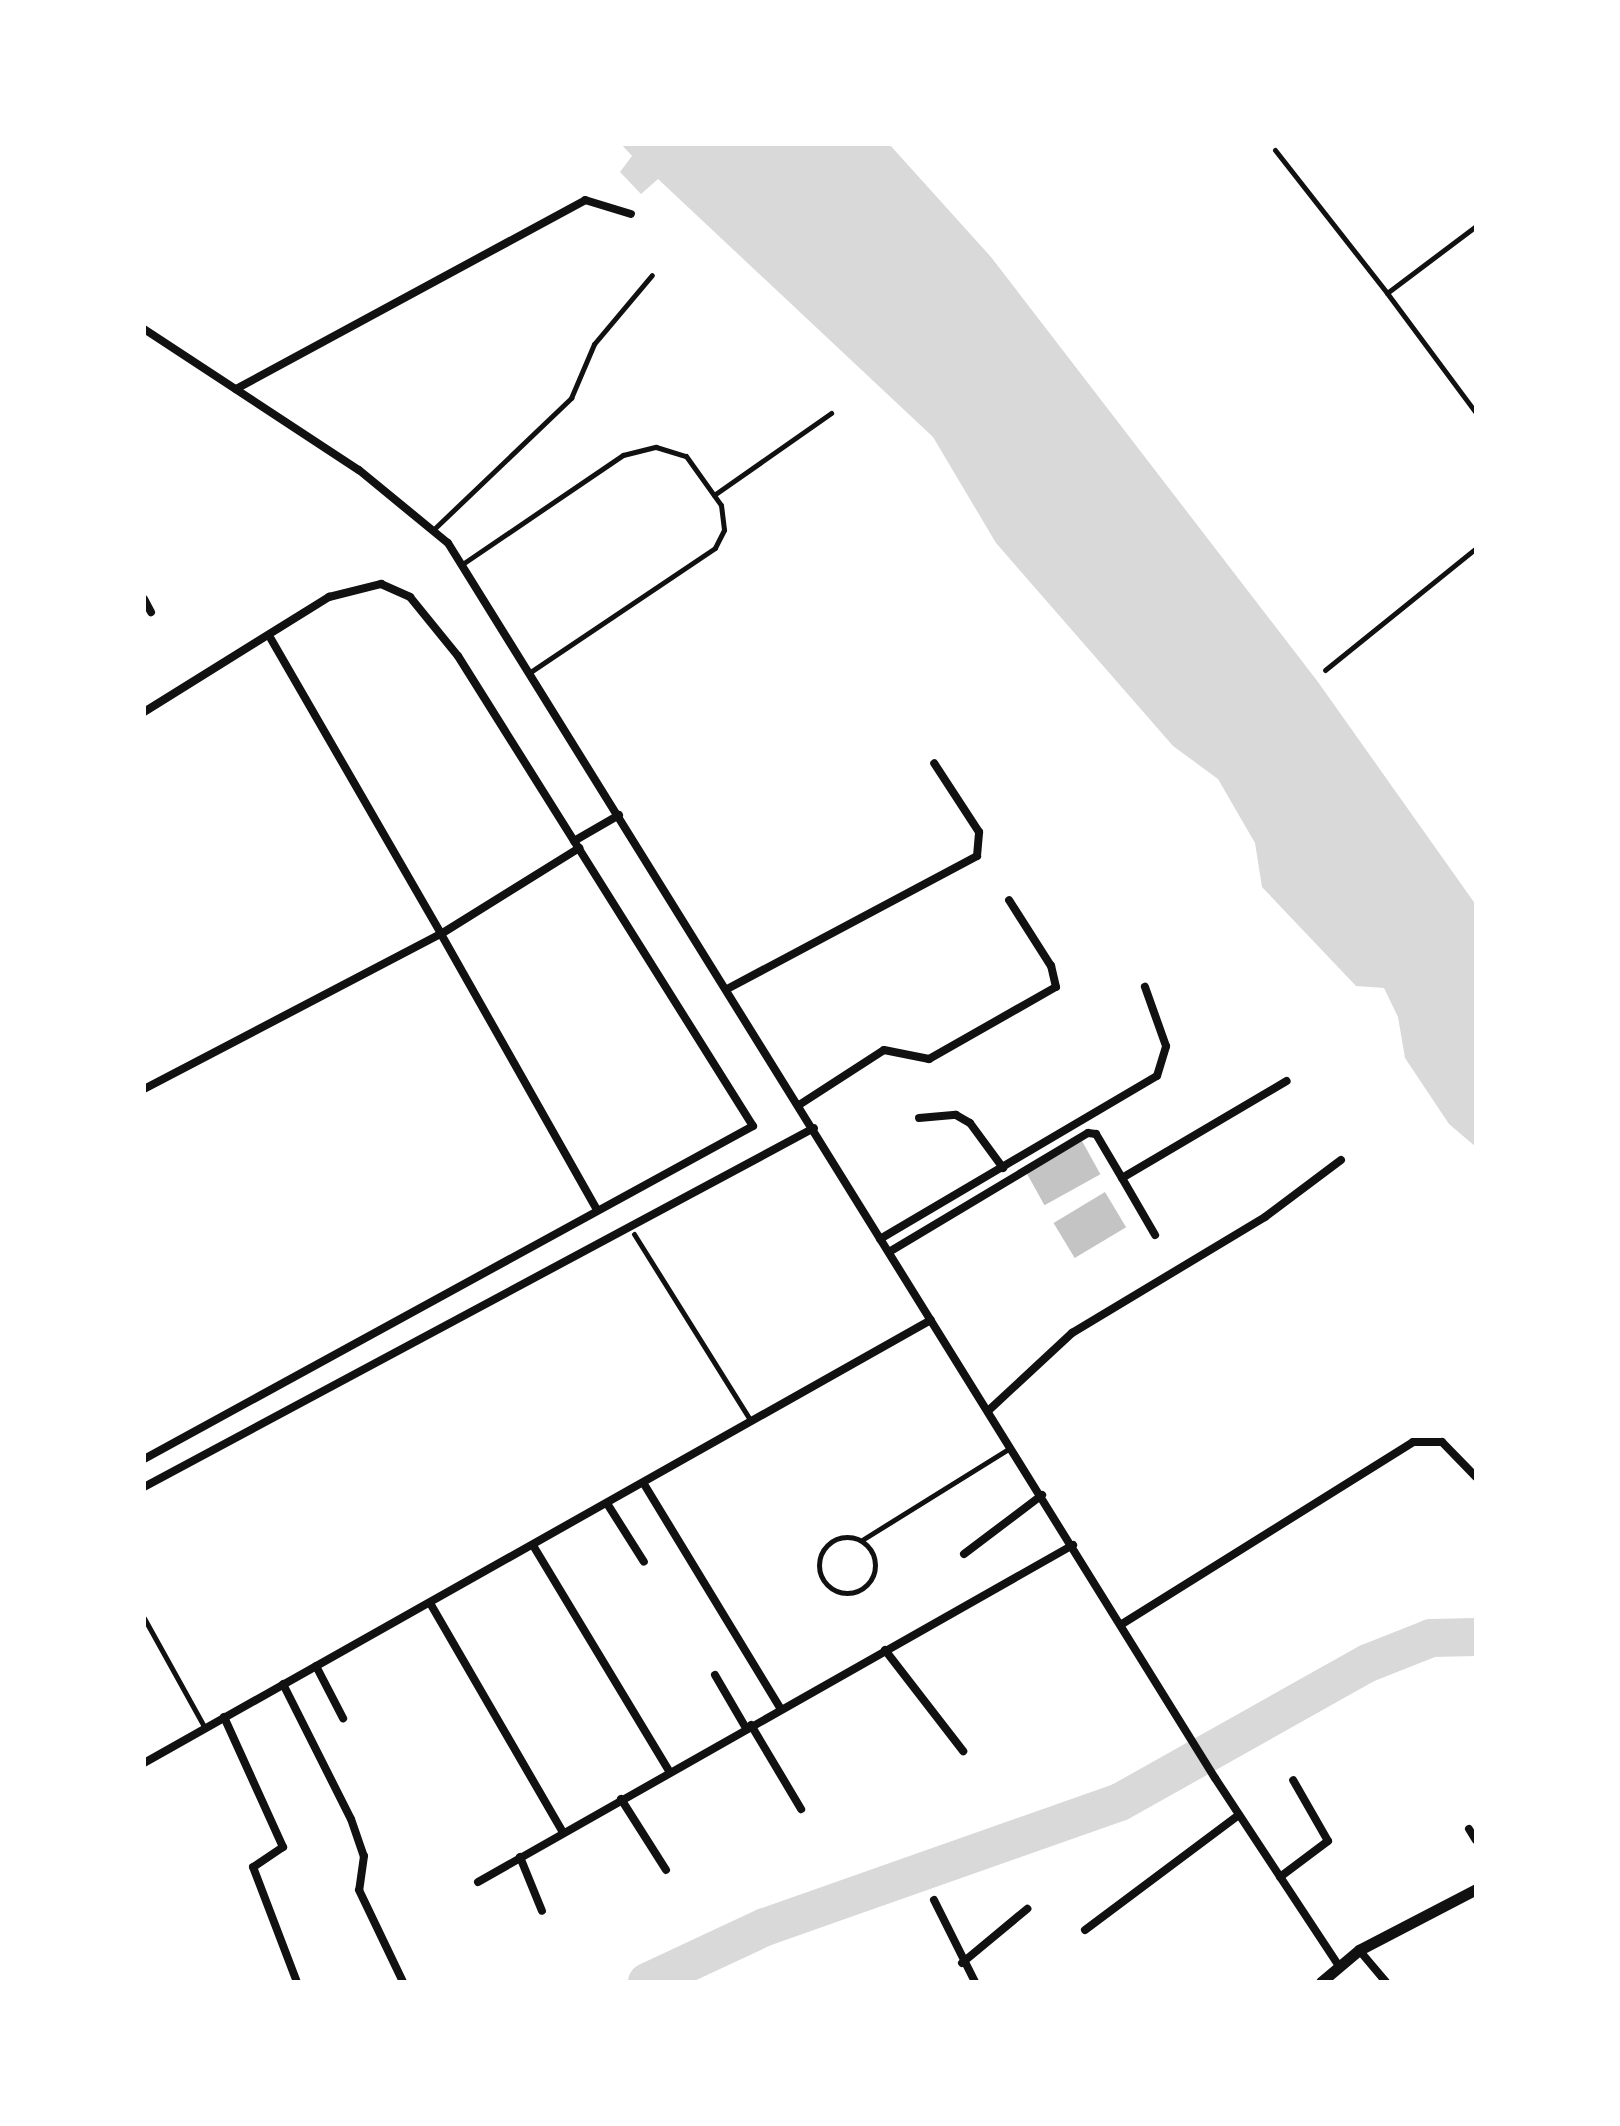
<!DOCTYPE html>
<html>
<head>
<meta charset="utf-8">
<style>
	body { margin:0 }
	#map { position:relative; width:1620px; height:2126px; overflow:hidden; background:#fff; font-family:"Source Sans 3",sans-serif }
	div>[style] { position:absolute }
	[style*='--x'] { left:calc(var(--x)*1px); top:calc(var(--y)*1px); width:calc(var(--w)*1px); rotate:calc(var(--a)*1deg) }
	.water>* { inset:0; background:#d9d9d9 }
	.river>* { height:38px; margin:-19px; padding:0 19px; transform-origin:19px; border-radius:19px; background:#d9d9d9 }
	.building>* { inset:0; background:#c4c4c4; transform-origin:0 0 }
	.service>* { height:5px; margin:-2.5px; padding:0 2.5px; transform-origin:2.5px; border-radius:2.5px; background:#111 }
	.service>.ring { margin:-2.5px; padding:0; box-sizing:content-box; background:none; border:5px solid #111; border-radius:50% }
	.minor>* { height:8px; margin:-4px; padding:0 4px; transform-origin:4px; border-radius:4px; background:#111 }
	.tertiary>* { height:11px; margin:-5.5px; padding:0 5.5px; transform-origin:5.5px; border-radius:5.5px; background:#111 }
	span { translate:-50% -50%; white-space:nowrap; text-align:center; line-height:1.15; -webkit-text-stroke:8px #fff; paint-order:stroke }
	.frame { position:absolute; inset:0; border:146px solid #fff; pointer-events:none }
</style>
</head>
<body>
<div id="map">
	<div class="water">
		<i style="clip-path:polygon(621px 144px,889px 144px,991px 257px,1318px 682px,1476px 905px,1476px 1147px,1449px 1124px,1405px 1058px,1398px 1017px,1384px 988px,1356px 986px,1262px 887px,1255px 843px,1218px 779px,1173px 746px,996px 543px,933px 437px,658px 179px,641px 194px,620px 172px,632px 156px)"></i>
	</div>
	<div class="river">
		<i style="--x:647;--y:1982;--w:130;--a:-25"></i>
		<i style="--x:765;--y:1927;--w:376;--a:-19.4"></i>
		<i style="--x:1120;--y:1802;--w:284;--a:-29.3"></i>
		<i style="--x:1368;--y:1663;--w:68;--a:-21.6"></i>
		<i style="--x:1431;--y:1638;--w:45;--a:-1.3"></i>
	</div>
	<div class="building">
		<i style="left:1082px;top:1141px;width:38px;height:64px;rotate:61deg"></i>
		<i style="left:1105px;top:1192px;width:41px;height:60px;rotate:59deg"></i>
	</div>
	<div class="service">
		<i style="--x:1275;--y:150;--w:182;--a:51.9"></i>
		<i style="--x:1387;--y:293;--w:111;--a:-37"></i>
		<i style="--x:1387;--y:293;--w:149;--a:53.4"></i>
		<i style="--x:714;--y:495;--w:143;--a:-35"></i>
		<i style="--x:434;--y:529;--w:190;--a:-43.7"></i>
		<i style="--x:571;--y:398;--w:59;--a:-66.9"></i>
		<i style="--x:594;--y:344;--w:90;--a:-50"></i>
		<i style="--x:461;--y:565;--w:196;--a:-34.2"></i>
		<i style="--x:623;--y:455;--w:34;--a:-14"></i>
		<i style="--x:656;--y:447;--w:31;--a:17"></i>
		<i style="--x:686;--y:456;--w:60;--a:54.5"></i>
		<i style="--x:721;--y:505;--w:25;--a:83"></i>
		<i style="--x:724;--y:530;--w:20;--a:117"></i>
		<i style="--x:715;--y:548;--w:224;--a:146.1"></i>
		<i style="--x:1325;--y:670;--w:194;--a:-38.9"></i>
		<i style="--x:634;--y:1234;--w:221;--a:58"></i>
		<i class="ring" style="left:819px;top:1537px;width:51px;height:51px"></i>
		<i style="--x:862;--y:1540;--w:174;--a:-31.9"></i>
		<i style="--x:144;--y:1618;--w:126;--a:61"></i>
	</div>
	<div class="minor">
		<i style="--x:144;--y:329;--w:257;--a:33.3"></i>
		<i style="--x:359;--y:470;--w:115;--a:39.4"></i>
		<i style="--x:448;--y:543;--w:1454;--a:58.16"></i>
		<i style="--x:1215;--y:1778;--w:225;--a:56.6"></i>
		<i style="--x:236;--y:389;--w:397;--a:-28.4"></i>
		<i style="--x:585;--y:200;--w:48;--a:16.9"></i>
		<i style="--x:144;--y:599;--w:15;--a:62"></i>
		<i style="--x:271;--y:639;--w:340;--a:60"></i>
		<i style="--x:441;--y:934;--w:163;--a:-31.9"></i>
		<i style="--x:144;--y:712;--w:218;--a:-31.9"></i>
		<i style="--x:329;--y:597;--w:54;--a:-14"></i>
		<i style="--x:381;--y:584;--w:32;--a:24"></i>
		<i style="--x:410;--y:597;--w:76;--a:50.9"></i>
		<i style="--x:458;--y:656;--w:555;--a:57.89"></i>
		<i style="--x:753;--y:1126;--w:694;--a:151.33"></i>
		<i style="--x:574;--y:841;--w:52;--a:-30"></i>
		<i style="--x:729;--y:988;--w:281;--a:-28"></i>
		<i style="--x:977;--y:856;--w:24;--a:-85"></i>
		<i style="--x:979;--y:832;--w:82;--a:-123.1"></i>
		<i style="--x:144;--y:1089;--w:335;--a:-27.6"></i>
		<i style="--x:441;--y:934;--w:315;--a:60.5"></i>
		<i style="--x:799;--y:1105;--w:101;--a:-32.9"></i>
		<i style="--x:884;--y:1050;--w:46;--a:11.3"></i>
		<i style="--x:929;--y:1059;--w:146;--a:-29.6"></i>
		<i style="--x:1056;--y:987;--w:22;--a:-103"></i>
		<i style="--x:1051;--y:966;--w:78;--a:-122.5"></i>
		<i style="--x:919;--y:1118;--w:37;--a:-5"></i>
		<i style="--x:956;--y:1115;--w:16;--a:30"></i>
		<i style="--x:970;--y:1123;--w:56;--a:53.7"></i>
		<i style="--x:1122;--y:1178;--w:66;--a:59.9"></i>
		<i style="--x:880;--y:1239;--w:321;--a:-30.5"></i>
		<i style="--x:1157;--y:1076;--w:31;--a:-73"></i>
		<i style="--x:1166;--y:1046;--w:63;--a:-109.6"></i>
		<i style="--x:889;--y:1252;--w:232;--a:-30.9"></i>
		<i style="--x:1088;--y:1133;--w:8;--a:7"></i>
		<i style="--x:1096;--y:1134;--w:51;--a:59.4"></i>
		<i style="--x:1122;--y:1178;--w:191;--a:-30.5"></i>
		<i style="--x:988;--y:1411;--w:115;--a:-42.9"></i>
		<i style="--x:1072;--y:1333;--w:225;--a:-31"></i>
		<i style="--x:1265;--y:1217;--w:95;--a:-36.9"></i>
		<i style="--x:644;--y:1484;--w:262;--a:58.7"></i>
		<i style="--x:144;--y:1487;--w:760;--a:-28.18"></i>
		<i style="--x:608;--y:1505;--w:67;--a:57.7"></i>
		<i style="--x:534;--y:1547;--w:262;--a:58.9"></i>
		<i style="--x:964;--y:1554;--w:98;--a:-37.1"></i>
		<i style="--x:430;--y:1603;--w:265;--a:59.9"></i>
		<i style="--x:1122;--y:1624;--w:343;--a:-32"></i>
		<i style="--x:1413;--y:1442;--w:29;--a:0"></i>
		<i style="--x:1442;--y:1442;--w:49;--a:45.8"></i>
		<i style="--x:885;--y:1650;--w:128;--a:52.3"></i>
		<i style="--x:316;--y:1666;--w:59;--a:62.6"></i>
		<i style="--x:715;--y:1675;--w:61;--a:59.7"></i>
		<i style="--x:283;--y:1684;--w:151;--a:63.3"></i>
		<i style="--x:351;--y:1819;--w:39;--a:71"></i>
		<i style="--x:364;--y:1856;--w:34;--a:98"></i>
		<i style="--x:359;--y:1890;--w:102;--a:64.4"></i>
		<i style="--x:224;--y:1717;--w:143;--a:65.6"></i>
		<i style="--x:283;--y:1847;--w:36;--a:146"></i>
		<i style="--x:253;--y:1867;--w:123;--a:69.1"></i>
		<i style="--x:751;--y:1725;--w:98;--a:59.2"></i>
		<i style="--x:144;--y:1763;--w:903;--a:-29.38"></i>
		<i style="--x:621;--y:1799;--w:84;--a:57.6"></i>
		<i style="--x:1469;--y:1829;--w:13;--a:58"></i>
		<i style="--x:520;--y:1857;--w:58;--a:67.8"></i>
		<i style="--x:1280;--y:1877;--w:60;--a:-36.9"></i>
		<i style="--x:1328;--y:1841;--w:70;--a:-119.8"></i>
		<i style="--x:478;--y:1882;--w:684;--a:-29.53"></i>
		<i style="--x:934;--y:1900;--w:92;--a:63.4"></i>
		<i style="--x:1085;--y:1930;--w:192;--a:-36.8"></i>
		<i style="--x:1359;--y:1950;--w:42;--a:49.8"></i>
		<i style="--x:962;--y:1963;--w:85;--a:-39.7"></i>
	</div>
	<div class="tertiary">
		<i style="--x:1321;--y:1982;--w:50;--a:-40.1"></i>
		<i style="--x:1359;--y:1950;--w:132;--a:-27.5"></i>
	</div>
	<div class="frame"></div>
</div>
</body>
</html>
